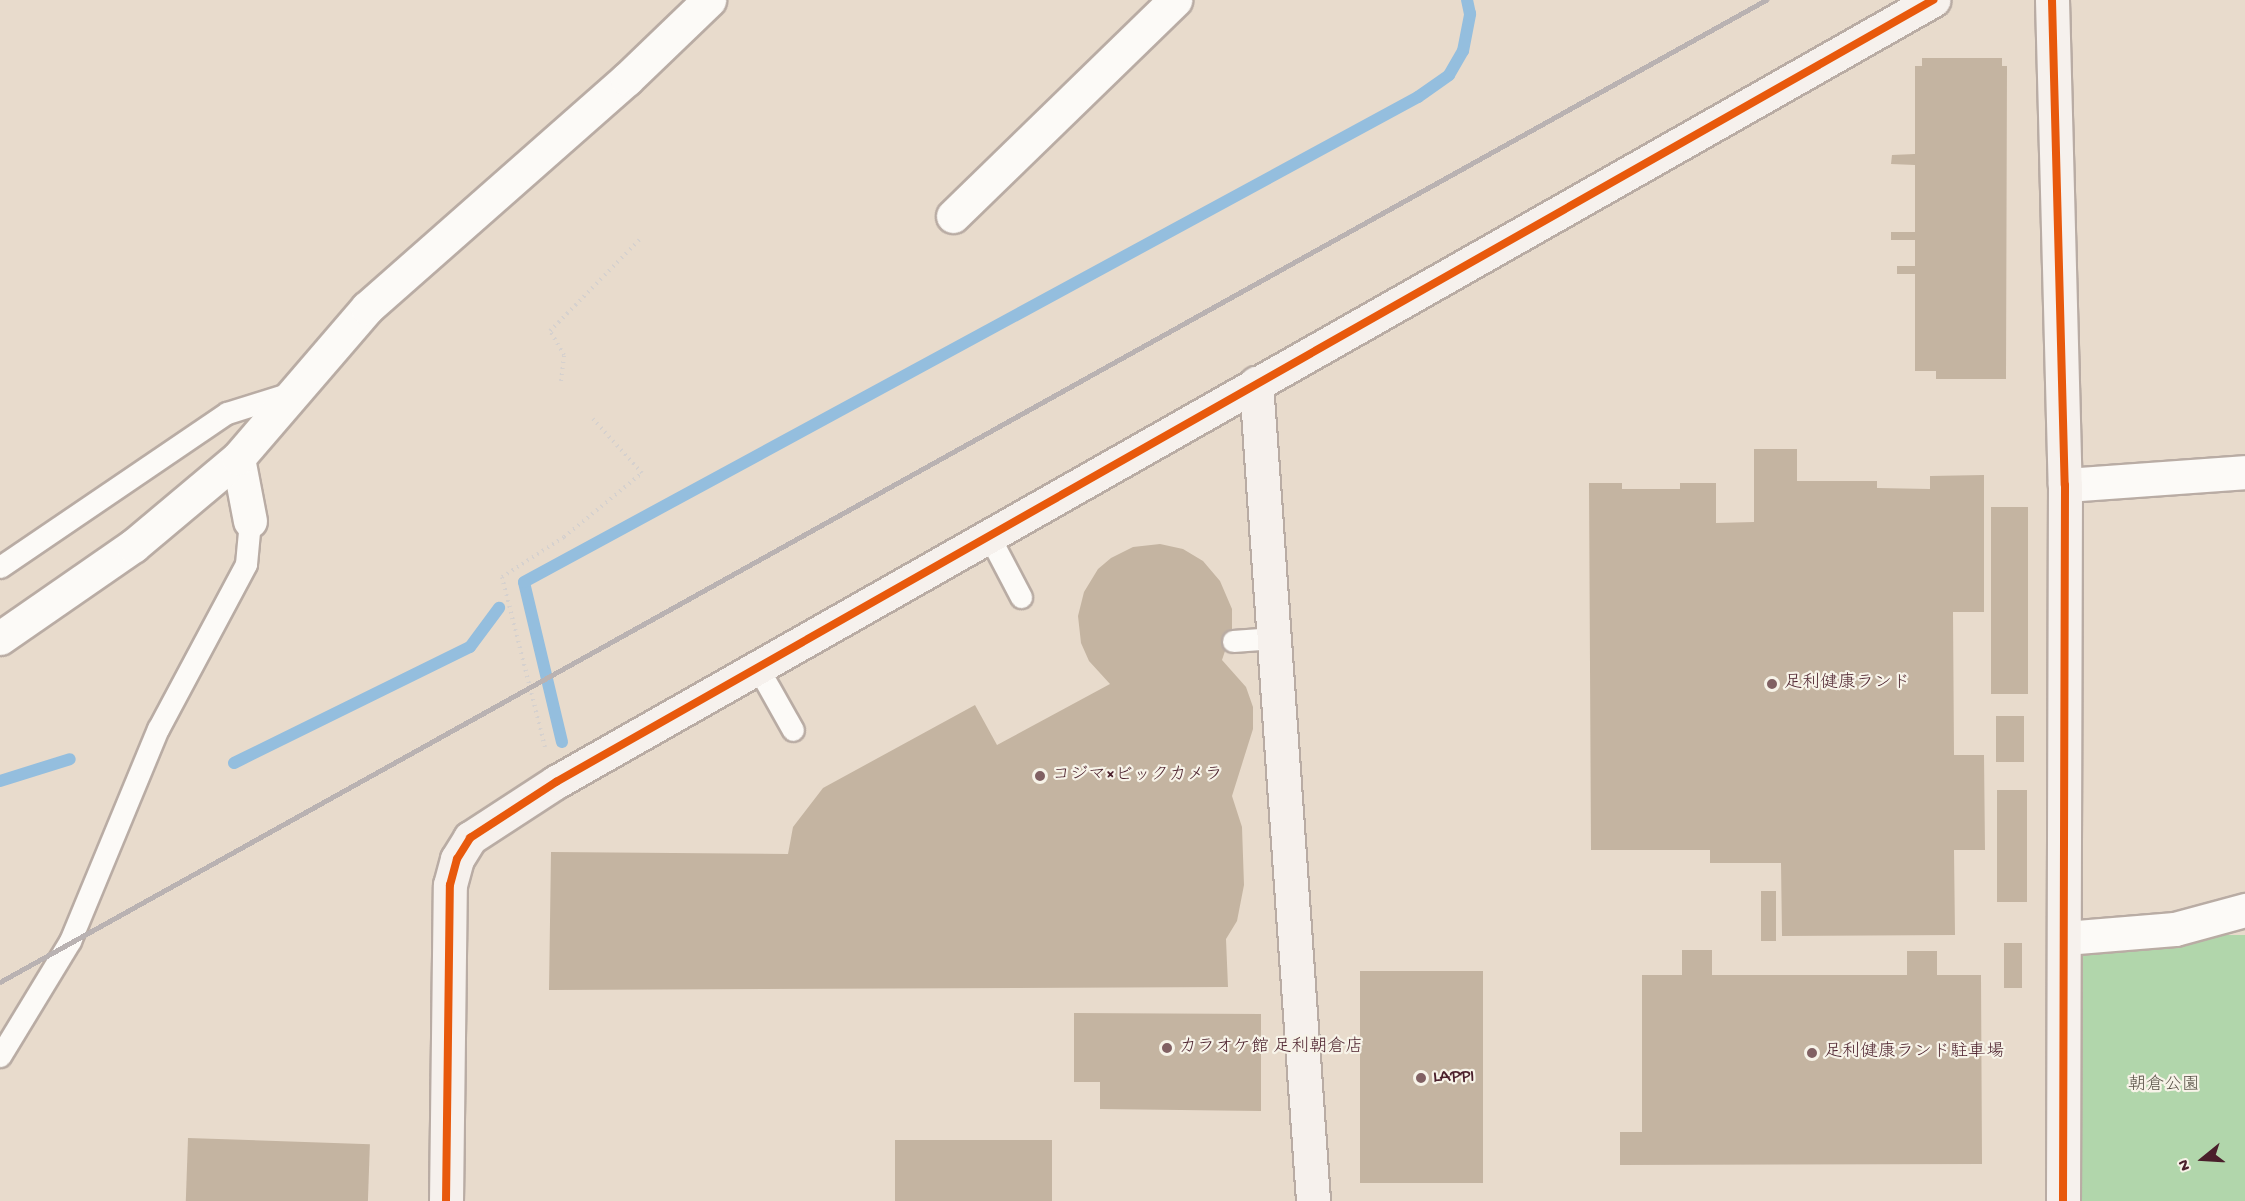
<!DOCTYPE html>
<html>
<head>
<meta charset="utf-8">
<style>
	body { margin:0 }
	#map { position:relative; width:2245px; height:1201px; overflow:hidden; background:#e8dbcc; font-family:"Gochi Hand","Klee One",sans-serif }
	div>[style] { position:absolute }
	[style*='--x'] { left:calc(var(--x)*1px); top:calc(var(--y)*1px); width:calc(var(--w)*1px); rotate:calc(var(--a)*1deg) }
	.green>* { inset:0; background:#b1d6ab; transform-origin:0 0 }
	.stream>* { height:12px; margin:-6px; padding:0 6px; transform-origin:6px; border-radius:6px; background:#94bede }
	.building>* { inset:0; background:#c4b4a1; transform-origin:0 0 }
	.path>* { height:4px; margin-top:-2px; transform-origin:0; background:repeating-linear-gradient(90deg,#d6d1ce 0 1.5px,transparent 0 6px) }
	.roads { filter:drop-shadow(2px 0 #b9aca4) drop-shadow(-2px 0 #b9aca4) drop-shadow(0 2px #b9aca4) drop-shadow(0 -2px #b9aca4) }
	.lane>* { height:21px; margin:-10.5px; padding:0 10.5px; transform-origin:10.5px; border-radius:10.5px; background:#fcfaf7 }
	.street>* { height:33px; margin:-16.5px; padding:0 16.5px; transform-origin:16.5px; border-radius:16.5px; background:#fcfaf7 }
	.secondary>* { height:33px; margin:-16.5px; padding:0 16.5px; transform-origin:16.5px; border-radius:16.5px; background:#f6f1ed }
	.rail>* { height:4.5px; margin:-2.25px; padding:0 2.25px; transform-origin:2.25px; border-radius:2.25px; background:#b9b2b2 }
	.cycleway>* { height:8px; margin:-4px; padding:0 4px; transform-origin:4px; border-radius:4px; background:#e8590c }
	.dots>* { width:16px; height:16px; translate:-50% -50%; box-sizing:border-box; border:3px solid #f7f3e8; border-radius:50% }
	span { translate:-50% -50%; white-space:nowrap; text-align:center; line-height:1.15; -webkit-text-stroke:4.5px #f7f3e8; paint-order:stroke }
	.poi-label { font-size:18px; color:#4a1f2b }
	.left { translate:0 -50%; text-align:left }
	.park-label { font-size:18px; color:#5b5449 }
	.north { position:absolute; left:2173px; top:1129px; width:60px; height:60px; -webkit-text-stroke:4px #f7f3e8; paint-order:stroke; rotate:252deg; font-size:16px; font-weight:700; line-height:24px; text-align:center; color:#4a1f2b }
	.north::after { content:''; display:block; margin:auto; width:21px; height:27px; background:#4a1f2b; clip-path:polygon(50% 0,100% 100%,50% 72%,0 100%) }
</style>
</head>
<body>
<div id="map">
	<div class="green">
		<i style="left:2245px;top:935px;width:266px;height:166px;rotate:90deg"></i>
	</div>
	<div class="stream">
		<i style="--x:562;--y:742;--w:164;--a:-103.4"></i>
		<i style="--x:524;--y:582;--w:1017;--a:-28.48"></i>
		<i style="--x:1418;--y:97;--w:38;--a:-35"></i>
		<i style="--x:1449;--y:75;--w:28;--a:-60"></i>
		<i style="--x:1463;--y:51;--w:38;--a:-79"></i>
		<i style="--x:1470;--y:14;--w:14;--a:-102"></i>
		<i style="--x:234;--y:763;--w:263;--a:-26.2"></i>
		<i style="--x:470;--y:647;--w:49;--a:-53.4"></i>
		<i style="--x:0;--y:781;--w:73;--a:-17.4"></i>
	</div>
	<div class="building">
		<i style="clip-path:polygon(1922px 58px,2002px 58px,2002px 66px,2007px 66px,2006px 379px,1936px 379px,1936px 371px,1915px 371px,1915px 274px,1897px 274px,1897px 266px,1915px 266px,1915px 240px,1891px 240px,1891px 232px,1915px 232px,1915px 165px,1891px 164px,1892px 155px,1915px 154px,1915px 66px,1922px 66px)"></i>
		<i style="clip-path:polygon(1754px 449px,1797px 449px,1797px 481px,1877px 481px,1877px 488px,1930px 489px,1930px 476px,1984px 475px,1984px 612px,1953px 612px,1954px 755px,1984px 755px,1985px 850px,1954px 850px,1955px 935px,1782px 936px,1781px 863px,1710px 863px,1710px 850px,1591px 850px,1589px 483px,1622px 483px,1622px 489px,1680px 489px,1680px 483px,1716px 483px,1716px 523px,1754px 522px)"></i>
		<i style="left:1991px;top:507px;width:37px;height:187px"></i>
		<i style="clip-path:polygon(1160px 544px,1183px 549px,1203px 561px,1220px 581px,1232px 609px,1232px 630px,1222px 660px,1246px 687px,1253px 707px,1253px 729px,1232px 796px,1242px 827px,1244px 885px,1237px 921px,1226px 939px,1228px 987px,549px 990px,551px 852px,788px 854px,793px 827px,823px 788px,975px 705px,997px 745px,1110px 684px,1089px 661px,1081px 643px,1078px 616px,1084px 592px,1098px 569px,1111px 558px,1133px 547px)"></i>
		<i style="left:1996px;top:716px;width:28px;height:46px"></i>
		<i style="left:1997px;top:790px;width:30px;height:112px"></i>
		<i style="left:1761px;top:891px;width:15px;height:50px"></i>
		<i style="left:2022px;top:943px;width:45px;height:18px;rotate:90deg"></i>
		<i style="clip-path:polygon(1682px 950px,1712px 950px,1712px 975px,1907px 975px,1907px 951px,1937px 951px,1937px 975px,1981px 975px,1982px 1164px,1620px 1165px,1620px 1132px,1642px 1132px,1642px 975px,1682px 975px)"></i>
		<i style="left:1483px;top:971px;width:212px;height:123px;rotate:90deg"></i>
		<i style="clip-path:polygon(1074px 1013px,1261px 1014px,1261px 1111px,1100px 1109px,1100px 1082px,1074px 1082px)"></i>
		<i style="left:188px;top:1138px;width:182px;height:63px;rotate:2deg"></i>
		<i style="left:1052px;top:1140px;width:61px;height:157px;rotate:90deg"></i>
	</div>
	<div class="path">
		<i style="--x:561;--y:381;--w:26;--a:-83"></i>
		<i style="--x:564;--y:355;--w:28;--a:-120"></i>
		<i style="--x:550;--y:331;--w:130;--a:-45.6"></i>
		<i style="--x:545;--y:747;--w:175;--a:-104.2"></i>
		<i style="--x:502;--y:577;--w:74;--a:-32.8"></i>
		<i style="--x:564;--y:537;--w:101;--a:-39.4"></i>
		<i style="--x:642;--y:473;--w:73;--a:-132.2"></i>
	</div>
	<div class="roads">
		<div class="lane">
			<i style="--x:989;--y:536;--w:69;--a:62.3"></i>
			<i style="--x:0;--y:567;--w:274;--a:-34.2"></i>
			<i style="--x:227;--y:413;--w:67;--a:-17.4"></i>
			<i style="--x:1233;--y:641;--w:41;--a:-4.2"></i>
			<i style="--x:758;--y:668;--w:71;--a:60.6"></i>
			<i style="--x:0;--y:1056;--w:135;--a:-58.7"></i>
			<i style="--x:70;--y:941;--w:230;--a:-67.5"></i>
			<i style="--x:158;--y:729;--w:187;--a:-61.9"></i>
			<i style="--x:246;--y:564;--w:43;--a:-84.7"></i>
		</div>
		<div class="street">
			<i style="--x:953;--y:216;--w:310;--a:-44.2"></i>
			<i style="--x:238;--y:458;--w:64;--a:79.2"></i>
			<i style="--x:2065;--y:485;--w:180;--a:-4.1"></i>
			<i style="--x:0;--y:638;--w:162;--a:-34.7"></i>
			<i style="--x:133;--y:546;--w:137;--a:-40"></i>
			<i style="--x:238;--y:458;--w:198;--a:-49.3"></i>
			<i style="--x:367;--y:308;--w:346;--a:-41.4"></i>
			<i style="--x:627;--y:79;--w:114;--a:-43.9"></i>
			<i style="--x:2065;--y:938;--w:110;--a:-4.7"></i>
			<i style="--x:2175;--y:929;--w:73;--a:-15.2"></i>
		</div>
		<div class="secondary">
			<i style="--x:2052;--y:0;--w:485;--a:88.5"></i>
			<i style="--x:2065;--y:485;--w:716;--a:90.16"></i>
			<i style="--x:1256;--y:383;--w:820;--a:86.01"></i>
			<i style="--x:446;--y:1201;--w:316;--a:-89.3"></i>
			<i style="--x:450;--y:885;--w:27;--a:-75"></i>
			<i style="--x:457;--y:859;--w:25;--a:-58"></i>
			<i style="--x:470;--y:838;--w:103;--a:-33.1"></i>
			<i style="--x:556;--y:782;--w:1584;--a:-29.59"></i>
		</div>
	</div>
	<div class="rail">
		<i style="--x:0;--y:982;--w:2021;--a:-29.08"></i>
	</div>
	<div class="cycleway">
		<i style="--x:2052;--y:0;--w:485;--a:88.5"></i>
		<i style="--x:2065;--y:485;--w:716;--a:90.16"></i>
		<i style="--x:446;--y:1201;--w:316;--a:-89.3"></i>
		<i style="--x:450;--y:885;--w:27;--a:-75"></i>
		<i style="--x:457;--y:859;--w:25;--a:-58"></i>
		<i style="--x:470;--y:838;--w:103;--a:-33.1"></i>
		<i style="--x:556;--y:782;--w:1584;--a:-29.59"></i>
	</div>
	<div class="dots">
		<i style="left:1772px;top:684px;background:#816163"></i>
		<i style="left:1040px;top:776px;background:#816163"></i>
		<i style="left:1167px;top:1048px;background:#816163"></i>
		<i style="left:1812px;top:1053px;background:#816163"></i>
		<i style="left:1421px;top:1078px;background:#816163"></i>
	</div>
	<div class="poi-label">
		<span class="left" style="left:1784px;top:684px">足利健康ランド</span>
		<span class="left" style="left:1052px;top:776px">コジマ×ビックカメラ</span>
		<span class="left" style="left:1179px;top:1048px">カラオケ館 足利朝倉店</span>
		<span class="left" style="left:1824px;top:1053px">足利健康ランド駐車場</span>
		<span class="left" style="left:1433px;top:1078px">LAPPI</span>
	</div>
	<div class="park-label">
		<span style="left:2164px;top:1086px">朝倉公園</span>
	</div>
	<div class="north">N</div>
</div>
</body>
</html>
